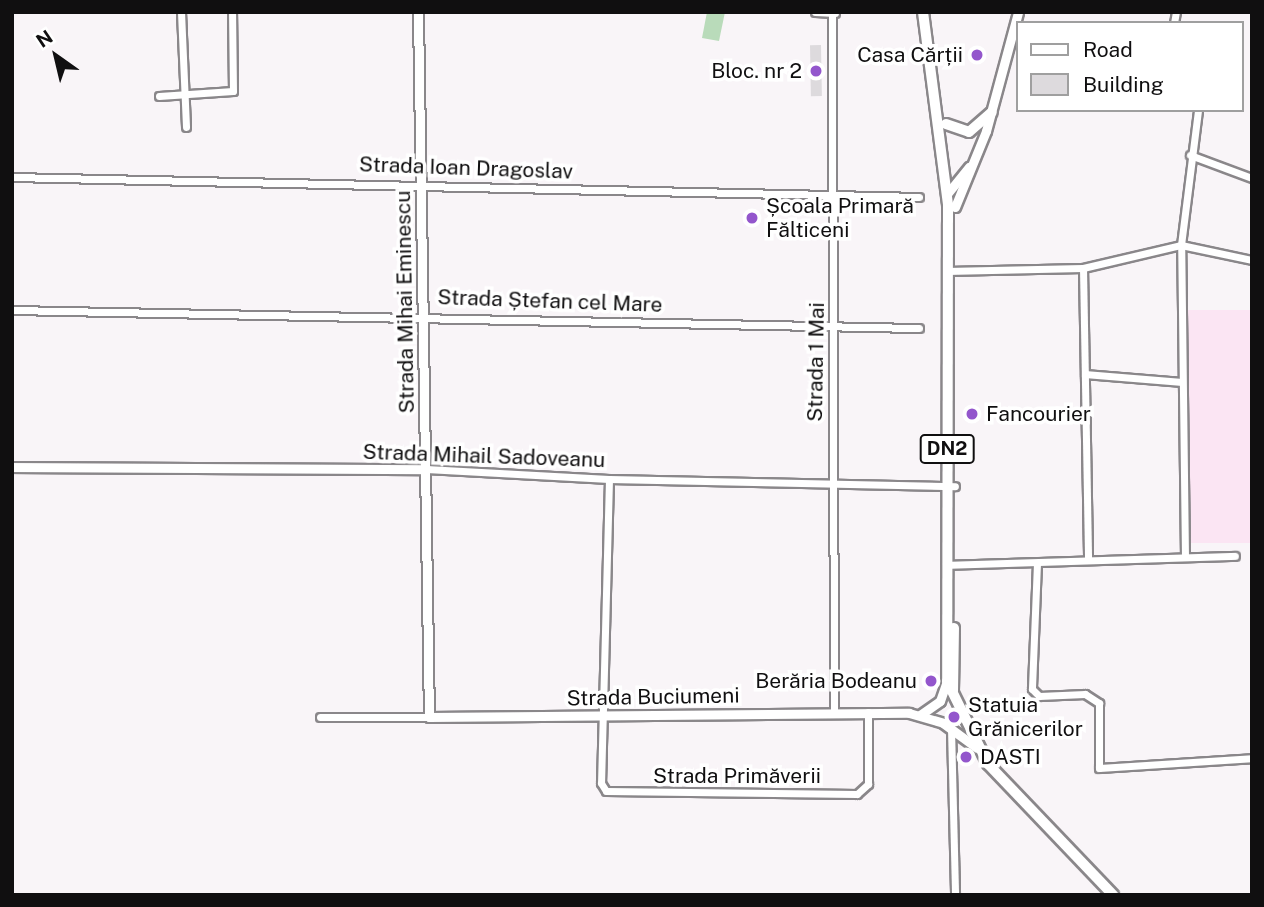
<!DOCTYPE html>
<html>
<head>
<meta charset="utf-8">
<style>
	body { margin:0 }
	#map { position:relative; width:1264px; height:907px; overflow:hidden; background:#f9f5f8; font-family:"Public Sans",sans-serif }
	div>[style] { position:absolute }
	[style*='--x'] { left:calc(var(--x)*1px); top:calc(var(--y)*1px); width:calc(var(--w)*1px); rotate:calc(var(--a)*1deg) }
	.industrial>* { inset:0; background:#fbe5f3; transform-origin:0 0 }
	.green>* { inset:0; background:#b9dbba }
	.building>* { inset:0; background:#dddadd; transform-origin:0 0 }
	.roads { filter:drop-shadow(2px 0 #8a878a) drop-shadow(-2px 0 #8a878a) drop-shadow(0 2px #8a878a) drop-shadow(0 -2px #8a878a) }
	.minor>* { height:7px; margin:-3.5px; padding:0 3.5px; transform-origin:3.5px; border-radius:3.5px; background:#fff }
	.tertiary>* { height:9px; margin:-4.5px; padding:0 4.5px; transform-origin:4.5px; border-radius:4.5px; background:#fff }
	.primary>* { height:10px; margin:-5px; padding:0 5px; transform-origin:5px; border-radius:5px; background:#fff }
	.dots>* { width:19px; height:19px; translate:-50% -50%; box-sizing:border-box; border:4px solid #fff; border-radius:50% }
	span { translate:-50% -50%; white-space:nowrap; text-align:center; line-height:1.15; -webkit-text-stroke:7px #fff; paint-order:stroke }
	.shield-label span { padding:2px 5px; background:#fff; border:2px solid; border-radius:5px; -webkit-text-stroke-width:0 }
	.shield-label { font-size:19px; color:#100f10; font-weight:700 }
	.poi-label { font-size:21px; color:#100f10 }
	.right { translate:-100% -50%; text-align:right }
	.left { translate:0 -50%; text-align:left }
	.street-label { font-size:21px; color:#100f10 }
	.frame { position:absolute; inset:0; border:14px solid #100f10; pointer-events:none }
	.legend { position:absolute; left:1016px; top:21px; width:228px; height:91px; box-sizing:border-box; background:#fff; border:2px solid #9f9f9f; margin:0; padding:9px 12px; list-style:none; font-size:21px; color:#100f10 }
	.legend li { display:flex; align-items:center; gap:14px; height:35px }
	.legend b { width:35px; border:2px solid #9f9f9f }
	.north { position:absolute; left:21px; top:21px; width:70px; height:70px; -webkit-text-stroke:5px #fff; paint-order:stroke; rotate:326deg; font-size:19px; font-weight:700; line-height:28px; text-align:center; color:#100f10 }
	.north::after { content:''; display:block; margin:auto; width:24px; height:32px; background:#100f10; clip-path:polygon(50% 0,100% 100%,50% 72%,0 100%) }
</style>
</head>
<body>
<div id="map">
	<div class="industrial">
		<i style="left:1252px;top:310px;width:233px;height:70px;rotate:90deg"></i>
	</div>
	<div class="green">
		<i style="clip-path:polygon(707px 12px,725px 12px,719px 41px,702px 38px)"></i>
	</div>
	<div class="building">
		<i style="left:821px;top:45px;width:51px;height:11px;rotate:89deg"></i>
	</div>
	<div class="roads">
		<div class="minor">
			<i style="--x:181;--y:12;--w:115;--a:87.5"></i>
			<i style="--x:815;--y:12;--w:20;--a:3"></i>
			<i style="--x:832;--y:13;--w:699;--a:89.84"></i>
			<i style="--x:1174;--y:23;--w:11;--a:-80"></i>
			<i style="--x:159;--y:96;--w:74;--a:-3.9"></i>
			<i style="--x:233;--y:91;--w:79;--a:-90.7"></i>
			<i style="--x:1190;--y:155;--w:66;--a:20.4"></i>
			<i style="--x:12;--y:177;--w:907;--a:1.26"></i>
			<i style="--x:1083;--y:268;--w:292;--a:89"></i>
			<i style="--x:946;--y:271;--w:137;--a:-1.3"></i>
			<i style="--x:1083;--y:268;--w:101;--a:-13.2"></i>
			<i style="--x:1181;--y:245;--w:73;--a:11.9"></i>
			<i style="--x:12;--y:310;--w:907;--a:1.14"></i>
			<i style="--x:1085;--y:374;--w:97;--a:4.7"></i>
			<i style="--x:426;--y:469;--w:183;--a:3.1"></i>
			<i style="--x:609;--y:479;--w:346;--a:1.2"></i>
			<i style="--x:609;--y:479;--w:304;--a:91.5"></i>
			<i style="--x:601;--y:783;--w:9;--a:58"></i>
			<i style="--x:606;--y:791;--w:251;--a:0.7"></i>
			<i style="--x:857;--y:794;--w:15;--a:-42"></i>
			<i style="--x:868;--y:784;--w:72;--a:-90"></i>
			<i style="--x:1185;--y:557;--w:312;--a:-90.7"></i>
			<i style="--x:1181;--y:245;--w:136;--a:-82.8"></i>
			<i style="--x:1037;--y:563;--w:126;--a:92.3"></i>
			<i style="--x:1032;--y:689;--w:10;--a:45"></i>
			<i style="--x:1039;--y:696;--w:46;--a:-2.5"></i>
			<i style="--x:1085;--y:694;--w:17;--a:33"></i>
			<i style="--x:1099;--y:703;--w:65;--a:90"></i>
			<i style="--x:1099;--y:768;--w:153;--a:-3.7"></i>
			<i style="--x:946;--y:565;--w:289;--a:-1.8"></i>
			<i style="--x:320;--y:717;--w:109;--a:0"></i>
			<i style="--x:951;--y:728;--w:167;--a:88.6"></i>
		</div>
		<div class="tertiary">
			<i style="--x:418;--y:12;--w:705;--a:89.11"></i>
			<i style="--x:429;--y:717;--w:480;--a:-0.5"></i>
			<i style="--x:909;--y:713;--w:35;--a:16"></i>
			<i style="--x:943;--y:723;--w:42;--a:36.3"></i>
			<i style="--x:947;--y:194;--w:35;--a:-51"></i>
			<i style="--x:955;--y:207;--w:82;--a:-67.8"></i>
			<i style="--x:986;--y:131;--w:123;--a:-74.9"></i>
			<i style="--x:12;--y:467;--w:414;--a:0.3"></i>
			<i style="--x:920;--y:715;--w:24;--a:-35"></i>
			<i style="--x:940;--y:701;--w:21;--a:-71"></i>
		</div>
		<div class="primary">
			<i style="--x:923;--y:12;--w:195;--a:82.6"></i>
			<i style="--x:948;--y:205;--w:476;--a:90.1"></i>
			<i style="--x:947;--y:681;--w:93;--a:63.7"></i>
			<i style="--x:988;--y:764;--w:181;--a:46.3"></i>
			<i style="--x:946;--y:124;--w:24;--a:19"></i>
			<i style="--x:969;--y:132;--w:30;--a:-41"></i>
			<i style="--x:953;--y:691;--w:63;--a:-89.1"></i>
		</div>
	</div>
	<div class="dots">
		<i style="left:977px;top:55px;background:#9356cc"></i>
		<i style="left:816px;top:71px;background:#9356cc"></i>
		<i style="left:752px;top:218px;background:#9356cc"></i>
		<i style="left:972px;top:414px;background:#9356cc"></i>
		<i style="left:931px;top:681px;background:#9356cc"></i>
		<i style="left:954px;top:717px;background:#9356cc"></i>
		<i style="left:966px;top:757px;background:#9356cc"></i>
	</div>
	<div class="shield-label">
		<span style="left:947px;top:449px">DN2</span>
	</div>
	<div class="poi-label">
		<span class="right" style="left:963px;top:55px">Casa Cărții</span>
		<span class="right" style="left:802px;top:71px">Bloc. nr 2</span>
		<span class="left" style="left:766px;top:218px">Școala Primară<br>Fălticeni</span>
		<span class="left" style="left:986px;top:414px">Fancourier</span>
		<span class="right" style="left:917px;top:681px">Berăria Bodeanu</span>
		<span class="left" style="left:968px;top:717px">Statuia<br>Grănicerilor</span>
		<span class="left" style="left:980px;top:757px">DASTI</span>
	</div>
	<div class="street-label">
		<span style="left:466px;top:168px;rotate:2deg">Strada Ioan Dragoslav</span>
		<span style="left:550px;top:301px;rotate:2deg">Strada Ștefan cel Mare</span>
		<span style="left:405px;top:302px;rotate:-91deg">Strada Mihai Eminescu</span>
		<span style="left:816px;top:362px;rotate:-89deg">Strada 1 Mai</span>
		<span style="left:484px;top:456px;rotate:2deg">Strada Mihail Sadoveanu</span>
		<span style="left:653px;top:697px;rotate:-1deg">Strada Buciumeni</span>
		<span style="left:737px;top:776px">Strada Primăverii</span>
	</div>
	<div class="frame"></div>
	<ul class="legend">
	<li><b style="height:9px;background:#fff"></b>Road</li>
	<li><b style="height:19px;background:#dddadd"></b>Building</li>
	</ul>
	<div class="north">N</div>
</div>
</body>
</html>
